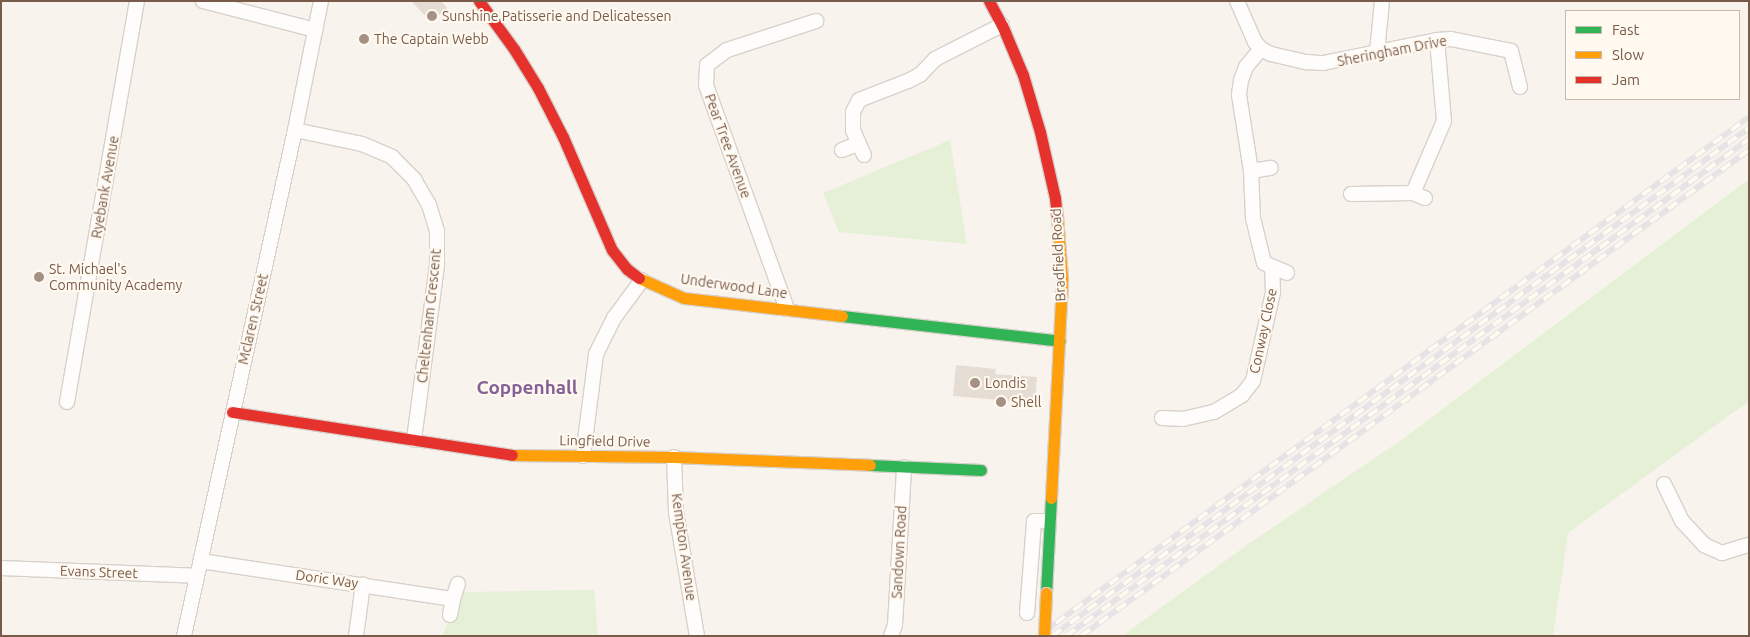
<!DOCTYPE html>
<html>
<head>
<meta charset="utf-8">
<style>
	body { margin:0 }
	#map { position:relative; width:1750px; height:637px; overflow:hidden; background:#f8f4ed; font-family:Ubuntu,sans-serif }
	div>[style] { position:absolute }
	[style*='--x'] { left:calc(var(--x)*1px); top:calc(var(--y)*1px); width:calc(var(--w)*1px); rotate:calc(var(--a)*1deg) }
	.green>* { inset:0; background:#e5f0d7 }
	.building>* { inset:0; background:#e5ddd4 }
	.roads { filter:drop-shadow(1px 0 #d8d1cb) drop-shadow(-1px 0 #d8d1cb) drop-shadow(0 1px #d8d1cb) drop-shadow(0 -1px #d8d1cb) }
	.street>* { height:14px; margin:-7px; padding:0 7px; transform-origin:7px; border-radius:7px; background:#fefdfc }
	.fast>* { height:11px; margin:-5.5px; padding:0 5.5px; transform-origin:5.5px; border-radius:5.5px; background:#30b455 }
	.slow>* { height:11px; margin:-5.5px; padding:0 5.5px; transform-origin:5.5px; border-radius:5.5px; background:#ff9f0a }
	.jam>* { height:11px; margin:-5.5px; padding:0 5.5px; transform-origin:5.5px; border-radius:5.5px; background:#e5322d }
	.rail>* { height:5.5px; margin-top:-2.75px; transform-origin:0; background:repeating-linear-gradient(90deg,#fff9f0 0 11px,#e5e3e5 0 22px); box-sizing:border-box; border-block:1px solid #e5e3e5 }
	.bridges { filter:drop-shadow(1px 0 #d8d0c9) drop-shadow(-1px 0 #d8d0c9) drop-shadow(0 1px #d8d0c9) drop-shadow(0 -1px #d8d0c9) }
	.slow-bridge>* { height:11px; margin:-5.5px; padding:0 5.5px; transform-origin:5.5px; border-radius:5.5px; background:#ff9f0a }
	.dots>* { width:14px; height:14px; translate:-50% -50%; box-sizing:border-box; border:2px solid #fff9f0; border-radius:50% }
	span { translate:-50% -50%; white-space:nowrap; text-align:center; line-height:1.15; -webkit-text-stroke:4px #fff9f0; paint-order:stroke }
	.poi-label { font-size:14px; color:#795b4a }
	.left { translate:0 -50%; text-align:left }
	.street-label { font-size:14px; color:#795b4a }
	.district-label { font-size:19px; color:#846295; font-weight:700 }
	.frame { position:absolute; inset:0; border:2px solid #795b4a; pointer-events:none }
	.legend { position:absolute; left:1565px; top:10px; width:175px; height:90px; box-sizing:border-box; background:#fff9f0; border:1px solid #c9baae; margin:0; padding:6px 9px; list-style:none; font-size:15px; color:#795b4a }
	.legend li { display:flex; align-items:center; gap:10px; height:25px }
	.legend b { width:25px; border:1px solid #c9baae }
</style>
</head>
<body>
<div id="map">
	<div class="green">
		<i style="clip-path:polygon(950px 140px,967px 244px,839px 232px,823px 193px)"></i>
		<i style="clip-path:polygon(1749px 179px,1749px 401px,1568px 533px,1553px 636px,1122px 636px,1247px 545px,1407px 436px)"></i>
		<i style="clip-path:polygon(594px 590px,598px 636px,442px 636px,462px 592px)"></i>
	</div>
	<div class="building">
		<i style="clip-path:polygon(411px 1px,441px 1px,447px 8px,431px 22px)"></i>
		<i style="clip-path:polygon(956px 365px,996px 369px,995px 374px,1037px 377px,1035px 403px,953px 396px)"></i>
	</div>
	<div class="roads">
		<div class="street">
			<i style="--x:203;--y:1;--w:116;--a:14.5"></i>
			<i style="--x:1237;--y:1;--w:45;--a:66.3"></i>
			<i style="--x:1255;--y:42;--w:9;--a:49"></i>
			<i style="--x:1261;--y:49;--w:11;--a:27"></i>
			<i style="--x:1271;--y:54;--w:37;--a:13"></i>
			<i style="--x:1307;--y:62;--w:16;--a:4"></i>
			<i style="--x:1323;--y:63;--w:116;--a:-11.4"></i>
			<i style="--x:1437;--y:40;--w:14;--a:-4"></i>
			<i style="--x:1451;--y:39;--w:61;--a:11.3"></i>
			<i style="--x:1511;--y:51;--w:37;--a:76"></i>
			<i style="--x:1261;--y:49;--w:23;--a:130"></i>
			<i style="--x:1246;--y:67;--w:14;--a:111"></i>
			<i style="--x:1241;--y:80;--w:15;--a:98"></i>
			<i style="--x:1239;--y:95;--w:77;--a:81"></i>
			<i style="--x:1251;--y:171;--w:47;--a:87.6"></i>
			<i style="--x:1253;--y:218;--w:46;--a:76.3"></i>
			<i style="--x:1264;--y:263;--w:25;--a:23"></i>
			<i style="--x:1377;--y:52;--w:51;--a:-84.4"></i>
			<i style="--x:295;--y:130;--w:68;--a:11.8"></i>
			<i style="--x:362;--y:144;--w:33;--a:23"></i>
			<i style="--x:392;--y:157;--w:31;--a:45"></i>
			<i style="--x:414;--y:179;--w:30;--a:60"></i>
			<i style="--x:429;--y:205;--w:27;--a:73"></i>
			<i style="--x:437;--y:231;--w:34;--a:90"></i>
			<i style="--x:437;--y:265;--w:176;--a:97.5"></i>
			<i style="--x:842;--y:150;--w:17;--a:-21"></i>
			<i style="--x:864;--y:155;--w:27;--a:-114"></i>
			<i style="--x:853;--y:130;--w:18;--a:-90"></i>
			<i style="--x:853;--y:112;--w:13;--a:-63"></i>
			<i style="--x:859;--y:100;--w:53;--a:-21.2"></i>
			<i style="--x:908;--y:81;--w:13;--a:-27"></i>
			<i style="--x:920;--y:75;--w:22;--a:-47"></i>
			<i style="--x:935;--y:59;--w:75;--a:-26.9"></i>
			<i style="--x:1251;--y:171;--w:20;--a:-9"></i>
			<i style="--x:1413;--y:193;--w:13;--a:23"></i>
			<i style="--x:1351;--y:194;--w:62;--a:-0.9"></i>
			<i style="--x:1413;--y:193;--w:78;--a:-66.7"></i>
			<i style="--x:1444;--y:121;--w:81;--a:-94.9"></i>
			<i style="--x:787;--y:309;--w:238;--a:-109.9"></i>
			<i style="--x:706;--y:85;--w:20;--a:-87"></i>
			<i style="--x:707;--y:65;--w:25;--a:-37"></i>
			<i style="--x:727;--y:50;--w:94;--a:-18"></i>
			<i style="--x:67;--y:402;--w:407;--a:-80.1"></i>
			<i style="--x:1162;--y:418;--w:21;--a:3"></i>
			<i style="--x:1183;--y:419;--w:32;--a:-13"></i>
			<i style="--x:1214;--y:412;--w:33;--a:-31"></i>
			<i style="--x:1242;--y:395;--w:18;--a:-52"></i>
			<i style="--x:1253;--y:381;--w:91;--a:-77.3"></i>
			<i style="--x:1273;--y:292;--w:24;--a:-92"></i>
			<i style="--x:583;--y:456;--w:103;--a:-82.7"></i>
			<i style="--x:596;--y:354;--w:40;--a:-63.4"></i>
			<i style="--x:614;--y:318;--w:47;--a:-53.6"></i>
			<i style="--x:674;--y:457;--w:55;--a:87.9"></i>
			<i style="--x:676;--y:512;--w:126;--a:80.4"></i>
			<i style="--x:1664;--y:484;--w:41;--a:64.1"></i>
			<i style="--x:1682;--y:521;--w:33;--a:47"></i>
			<i style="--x:1704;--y:545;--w:20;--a:24"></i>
			<i style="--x:1722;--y:553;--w:28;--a:-17"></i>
			<i style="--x:201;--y:561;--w:255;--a:8.6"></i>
			<i style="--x:453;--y:599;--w:16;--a:-72"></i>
			<i style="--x:1;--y:568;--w:195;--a:2.3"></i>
			<i style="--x:1027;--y:613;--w:92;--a:-85.6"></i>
			<i style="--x:1034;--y:521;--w:15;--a:0"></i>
			<i style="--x:450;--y:615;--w:16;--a:-79"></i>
			<i style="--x:184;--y:636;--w:518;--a:-77.63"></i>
			<i style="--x:295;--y:130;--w:132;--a:-78.6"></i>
			<i style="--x:356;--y:636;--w:52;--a:-82.3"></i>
			<i style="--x:891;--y:636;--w:12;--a:-70"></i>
			<i style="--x:895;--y:625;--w:158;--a:-86.7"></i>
		</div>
		<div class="fast">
			<i style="--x:842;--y:316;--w:219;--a:6.5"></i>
			<i style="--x:870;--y:465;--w:111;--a:2.6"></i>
			<i style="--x:1046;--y:593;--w:95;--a:-87"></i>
		</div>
		<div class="slow">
			<i style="--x:639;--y:278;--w:49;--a:24"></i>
			<i style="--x:684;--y:298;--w:159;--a:6.5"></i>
			<i style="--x:512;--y:455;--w:162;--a:0.7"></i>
			<i style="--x:674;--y:457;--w:196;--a:2.3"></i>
			<i style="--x:1051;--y:498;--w:220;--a:-87.1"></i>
			<i style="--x:1062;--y:278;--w:62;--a:-94.6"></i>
		</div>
		<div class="jam">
			<i style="--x:479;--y:1;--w:59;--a:53.9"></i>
			<i style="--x:514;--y:49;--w:46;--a:58.4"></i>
			<i style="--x:538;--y:88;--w:55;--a:63"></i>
			<i style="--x:563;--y:137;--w:123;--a:66.6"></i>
			<i style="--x:612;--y:250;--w:24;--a:52"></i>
			<i style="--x:627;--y:269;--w:15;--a:37"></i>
			<i style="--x:989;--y:1;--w:27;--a:62"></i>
			<i style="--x:1002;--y:25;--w:54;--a:67.2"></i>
			<i style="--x:1023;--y:75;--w:59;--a:73.4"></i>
			<i style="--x:1040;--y:132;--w:68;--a:77.2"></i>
			<i style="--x:1055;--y:198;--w:18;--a:84"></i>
			<i style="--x:232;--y:412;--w:283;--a:8.7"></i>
		</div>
	</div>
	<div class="rail">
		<i style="--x:1038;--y:636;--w:880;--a:-36.13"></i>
		<i style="--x:1052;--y:636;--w:862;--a:-36.09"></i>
		<i style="--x:1066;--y:636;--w:845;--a:-36.04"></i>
		<i style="--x:1081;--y:636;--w:826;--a:-36.04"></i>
	</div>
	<div class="bridges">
		<div class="slow-bridge">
			<i style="--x:1044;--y:636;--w:43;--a:-87.3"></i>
		</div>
	</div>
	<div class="dots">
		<i style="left:432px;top:16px;background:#a59183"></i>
		<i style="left:364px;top:39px;background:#a59183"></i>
		<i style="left:39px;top:277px;background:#a59183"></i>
		<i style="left:975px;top:383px;background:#a59183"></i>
		<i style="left:1001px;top:402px;background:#a59183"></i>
	</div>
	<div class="poi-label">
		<span class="left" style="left:442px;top:16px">Sunshine Patisserie and Delicatessen</span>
		<span class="left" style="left:374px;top:39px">The Captain Webb</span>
		<span class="left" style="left:49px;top:277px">St. Michael's<br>Community Academy</span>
		<span class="left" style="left:985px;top:383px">Londis</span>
		<span class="left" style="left:1011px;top:402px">Shell</span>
	</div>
	<div class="street-label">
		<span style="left:1392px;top:51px;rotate:-11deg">Sheringham Drive</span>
		<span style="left:728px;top:146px;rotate:70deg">Pear Tree Avenue</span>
		<span style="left:105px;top:187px;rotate:-80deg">Ryebank Avenue</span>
		<span style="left:1058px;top:255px;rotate:-93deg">Bradfield Road</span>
		<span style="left:734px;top:286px;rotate:8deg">Underwood Lane</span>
		<span style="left:429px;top:316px;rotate:-84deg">Cheltenham Crescent</span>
		<span style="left:253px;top:319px;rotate:-77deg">Mclaren Street</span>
		<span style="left:1263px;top:331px;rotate:-78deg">Conway Close</span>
		<span style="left:605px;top:441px;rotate:1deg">Lingfield Drive</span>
		<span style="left:684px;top:547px;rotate:82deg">Kempton Avenue</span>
		<span style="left:899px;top:552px;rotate:-87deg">Sandown Road</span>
		<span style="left:99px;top:572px;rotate:2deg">Evans Street</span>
		<span style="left:327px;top:579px;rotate:8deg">Doric Way</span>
	</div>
	<div class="district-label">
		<span style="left:527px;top:388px">Coppenhall</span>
	</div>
	<div class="frame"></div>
	<ul class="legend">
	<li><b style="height:6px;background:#30b455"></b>Fast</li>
	<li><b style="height:6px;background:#ff9f0a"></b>Slow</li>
	<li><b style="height:6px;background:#e5322d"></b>Jam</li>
	</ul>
</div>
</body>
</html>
